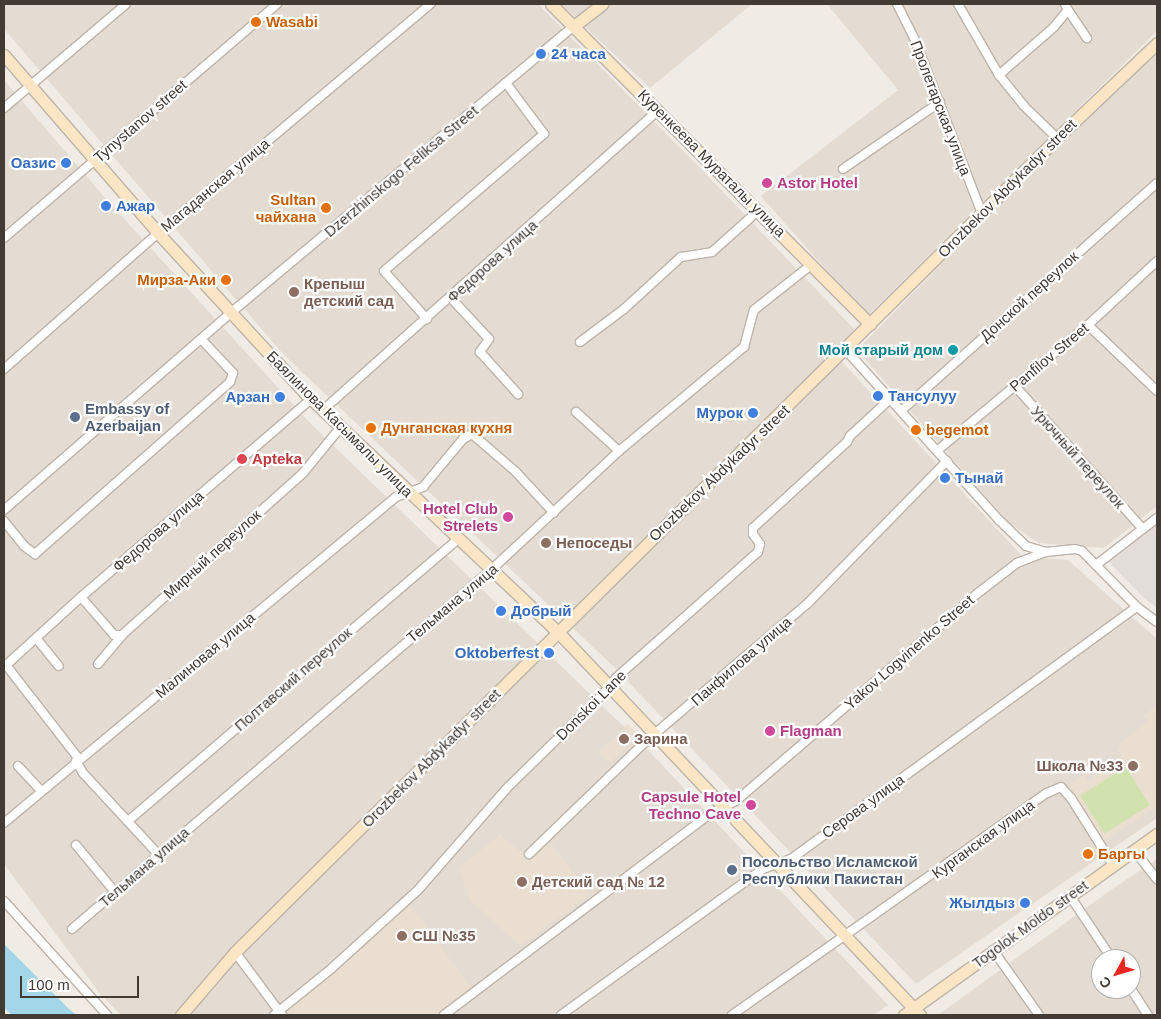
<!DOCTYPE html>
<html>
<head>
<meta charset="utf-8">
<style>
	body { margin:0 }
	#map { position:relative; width:1161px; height:1019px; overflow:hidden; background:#f0ebe4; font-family:Arial,sans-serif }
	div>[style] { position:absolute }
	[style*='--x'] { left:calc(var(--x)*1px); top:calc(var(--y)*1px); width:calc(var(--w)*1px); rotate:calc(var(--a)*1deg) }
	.residential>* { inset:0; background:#e4dcd2 }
	.industrial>* { inset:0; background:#e2ddd9 }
	.education>* { inset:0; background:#e9decf; transform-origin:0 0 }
	.green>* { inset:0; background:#d2e2af; transform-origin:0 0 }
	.water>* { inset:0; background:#a4d6ea }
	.roads { filter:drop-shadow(1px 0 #beb4aa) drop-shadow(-1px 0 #beb4aa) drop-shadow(0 1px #beb4aa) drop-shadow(0 -1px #beb4aa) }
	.street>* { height:8px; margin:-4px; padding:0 4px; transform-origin:4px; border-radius:4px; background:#fff }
	.secondary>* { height:11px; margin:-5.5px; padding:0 5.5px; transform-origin:5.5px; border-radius:5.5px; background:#fae6c4 }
	.dots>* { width:14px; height:14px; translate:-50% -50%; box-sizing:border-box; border:2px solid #fff; border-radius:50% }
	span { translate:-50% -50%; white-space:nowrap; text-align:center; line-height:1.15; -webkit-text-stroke:4.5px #fff; paint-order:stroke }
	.food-label { font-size:15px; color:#c56008; font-weight:700 }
	.left { translate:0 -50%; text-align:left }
	.right { translate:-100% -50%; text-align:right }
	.shop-label { font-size:15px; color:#366cbe; font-weight:700 }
	.street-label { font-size:15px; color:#423b34 }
	.hotel-label { font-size:15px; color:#b23c85; font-weight:700 }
	.education-label { font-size:15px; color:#785e54; font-weight:700 }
	.culture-label { font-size:15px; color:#0d838f; font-weight:700 }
	.service-label { font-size:15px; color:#4e5e75; font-weight:700 }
	.health-label { font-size:15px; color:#be3a42; font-weight:700 }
	.frame { position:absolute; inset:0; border:5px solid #423b34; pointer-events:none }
	.north { position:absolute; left:1091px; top:949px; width:50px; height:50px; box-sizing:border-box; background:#fff; border:1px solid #b3b1ae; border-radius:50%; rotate:231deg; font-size:14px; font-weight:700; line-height:20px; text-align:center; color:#423b34 }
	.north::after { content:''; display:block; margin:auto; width:18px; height:22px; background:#e92722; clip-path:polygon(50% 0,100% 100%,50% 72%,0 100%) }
	.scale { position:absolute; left:20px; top:976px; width:119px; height:22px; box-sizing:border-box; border:2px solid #423b34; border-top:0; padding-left:6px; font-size:15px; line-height:18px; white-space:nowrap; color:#423b34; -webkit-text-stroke:4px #fff; paint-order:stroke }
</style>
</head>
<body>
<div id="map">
	<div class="residential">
		<i style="clip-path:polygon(4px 4px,538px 4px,703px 171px,855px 330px,833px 352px,1022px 556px,1068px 560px,1157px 639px,1157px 818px,916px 984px,613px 666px,282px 353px,4px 29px)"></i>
		<i style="clip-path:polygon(561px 4px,752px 4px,650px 88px)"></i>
		<i style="clip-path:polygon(827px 4px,1157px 4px,1157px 31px,867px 316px,761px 196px,898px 90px)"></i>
		<i style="clip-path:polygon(1157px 51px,1157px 506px,1104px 548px,1039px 543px,1008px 522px,857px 350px,1009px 195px)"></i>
		<i style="clip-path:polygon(4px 80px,106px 199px,312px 425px,648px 750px,888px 1005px,874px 1015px,121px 1015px,101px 995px,4px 864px)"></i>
		<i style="clip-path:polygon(evenodd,1157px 859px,1157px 1015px,938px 1015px,1108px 892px,1157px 859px,1101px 959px,1131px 959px,1131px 989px,1101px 989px,1101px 959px)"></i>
	</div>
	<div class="industrial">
		<i style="clip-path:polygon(1157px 524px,1157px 608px,1144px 598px,1109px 562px)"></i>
	</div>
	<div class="education">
		<i style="clip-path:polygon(1157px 705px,1157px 807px,1102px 842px,1069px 785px,1083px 775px,1088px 781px,1122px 756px,1117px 749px,1122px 745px,1120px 743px,1148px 721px,1144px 716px)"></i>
		<i style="left:628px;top:724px;width:16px;height:41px;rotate:47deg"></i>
		<i style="clip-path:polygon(500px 834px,531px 861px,550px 842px,590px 895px,520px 946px,469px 899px,459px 868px)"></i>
		<i style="clip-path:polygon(409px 902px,470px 987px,436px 1015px,287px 1015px,282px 1010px)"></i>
	</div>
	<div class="green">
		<i style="left:1126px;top:767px;width:45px;height:54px;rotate:58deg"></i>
	</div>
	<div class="water">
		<i style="clip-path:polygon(4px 944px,70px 1010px,77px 1015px,12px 1015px,4px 1008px)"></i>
	</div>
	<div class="roads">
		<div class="street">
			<i style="--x:897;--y:4;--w:40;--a:63.4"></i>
			<i style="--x:915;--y:40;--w:186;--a:68.9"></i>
			<i style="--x:958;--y:4;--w:82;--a:60"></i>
			<i style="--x:999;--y:75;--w:40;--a:51"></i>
			<i style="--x:1024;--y:106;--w:46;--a:44.1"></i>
			<i style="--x:1068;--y:10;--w:34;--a:56"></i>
			<i style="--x:999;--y:75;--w:73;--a:-41.1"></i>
			<i style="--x:1054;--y:27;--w:22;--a:-51"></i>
			<i style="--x:1068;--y:10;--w:7;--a:-117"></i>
			<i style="--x:4;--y:108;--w:160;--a:-40.4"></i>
			<i style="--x:843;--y:169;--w:118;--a:-34.6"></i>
			<i style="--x:4;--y:238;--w:360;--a:-40.6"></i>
			<i style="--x:451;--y:298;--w:56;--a:47.2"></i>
			<i style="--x:489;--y:339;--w:16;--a:125"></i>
			<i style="--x:480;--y:352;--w:57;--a:47.9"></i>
			<i style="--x:427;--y:319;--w:64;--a:-131.9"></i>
			<i style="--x:384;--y:271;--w:211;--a:-40.6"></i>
			<i style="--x:544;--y:134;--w:64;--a:-126.7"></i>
			<i style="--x:1088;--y:325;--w:95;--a:43.7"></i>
			<i style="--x:580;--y:342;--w:55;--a:-36.9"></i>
			<i style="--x:624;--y:309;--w:77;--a:-42.4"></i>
			<i style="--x:681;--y:257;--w:31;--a:-9"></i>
			<i style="--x:712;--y:252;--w:63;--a:-41.8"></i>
			<i style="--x:845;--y:349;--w:230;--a:48"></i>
			<i style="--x:999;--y:520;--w:37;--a:44"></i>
			<i style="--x:1026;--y:546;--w:21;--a:17"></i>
			<i style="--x:1046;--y:552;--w:29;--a:-6"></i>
			<i style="--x:1075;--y:549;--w:7;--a:16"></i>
			<i style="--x:1082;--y:551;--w:78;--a:45.5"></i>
			<i style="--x:1137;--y:607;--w:25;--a:37"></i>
			<i style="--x:4;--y:369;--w:193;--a:-41.4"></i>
			<i style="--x:149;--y:241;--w:368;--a:-40.1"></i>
			<i style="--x:1015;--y:386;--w:191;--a:48.2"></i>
			<i style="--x:323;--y:410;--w:450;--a:-41.8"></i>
			<i style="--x:902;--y:410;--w:341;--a:-41.7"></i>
			<i style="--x:576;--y:412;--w:58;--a:42.2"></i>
			<i style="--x:938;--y:450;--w:195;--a:-39.8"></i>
			<i style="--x:1088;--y:325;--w:94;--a:-42.8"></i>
			<i style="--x:4;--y:510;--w:311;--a:-41"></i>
			<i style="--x:239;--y:306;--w:437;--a:-39.9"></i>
			<i style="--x:4;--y:521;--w:32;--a:51"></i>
			<i style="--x:24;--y:546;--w:14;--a:36"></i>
			<i style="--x:35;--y:554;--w:260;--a:-41.4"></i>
			<i style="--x:230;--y:382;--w:9;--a:-72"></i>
			<i style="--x:233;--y:373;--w:45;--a:-133.2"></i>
			<i style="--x:1096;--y:565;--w:77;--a:-37.6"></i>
			<i style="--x:81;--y:597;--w:50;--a:49"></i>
			<i style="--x:114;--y:635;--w:8;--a:0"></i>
			<i style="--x:122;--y:635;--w:243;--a:-41.8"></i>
			<i style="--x:303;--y:473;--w:58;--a:-50.6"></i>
			<i style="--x:36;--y:638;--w:36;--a:51"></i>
			<i style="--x:98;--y:664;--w:38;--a:-50"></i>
			<i style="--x:6;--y:665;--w:119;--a:52.2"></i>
			<i style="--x:4;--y:667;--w:104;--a:-42.3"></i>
			<i style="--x:81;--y:597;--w:303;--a:-40.7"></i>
			<i style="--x:76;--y:761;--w:14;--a:60"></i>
			<i style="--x:83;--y:773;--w:110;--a:47.2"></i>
			<i style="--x:18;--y:766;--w:34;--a:47"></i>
			<i style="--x:128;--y:821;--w:434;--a:-40.5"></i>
			<i style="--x:4;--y:823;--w:510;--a:-39.75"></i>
			<i style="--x:396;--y:497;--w:29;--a:-20"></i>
			<i style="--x:423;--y:487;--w:62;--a:-50.2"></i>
			<i style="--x:463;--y:439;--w:10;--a:-29"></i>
			<i style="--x:472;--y:434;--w:57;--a:40.7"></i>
			<i style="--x:515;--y:471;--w:57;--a:47.1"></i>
			<i style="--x:76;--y:845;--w:61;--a:50.3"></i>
			<i style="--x:1134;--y:850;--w:37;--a:52"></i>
			<i style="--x:529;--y:854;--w:160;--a:-44"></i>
			<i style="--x:644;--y:743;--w:214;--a:-40.5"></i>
			<i style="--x:807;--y:604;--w:200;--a:-45.6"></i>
			<i style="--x:1070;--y:896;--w:76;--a:56.3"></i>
			<i style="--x:4;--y:901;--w:154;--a:47.9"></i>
			<i style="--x:72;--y:929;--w:552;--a:-40.59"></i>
			<i style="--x:491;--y:570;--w:175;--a:-42.9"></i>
			<i style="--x:619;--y:451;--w:163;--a:-39.8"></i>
			<i style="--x:744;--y:347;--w:38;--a:-75"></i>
			<i style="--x:754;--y:310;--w:74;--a:-38.4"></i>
			<i style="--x:993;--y:950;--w:80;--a:54.7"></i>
			<i style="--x:235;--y:952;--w:79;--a:53.3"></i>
			<i style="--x:1131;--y:989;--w:31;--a:57"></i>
			<i style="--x:274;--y:1015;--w:75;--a:-39"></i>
			<i style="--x:332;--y:968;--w:116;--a:-42.2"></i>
			<i style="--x:418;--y:890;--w:134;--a:-48.9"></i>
			<i style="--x:506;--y:789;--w:132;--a:-44.4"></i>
			<i style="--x:600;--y:697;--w:26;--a:-50"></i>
			<i style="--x:617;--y:677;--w:188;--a:-41.6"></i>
			<i style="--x:758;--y:552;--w:8;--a:-76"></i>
			<i style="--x:760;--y:544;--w:12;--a:-125"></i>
			<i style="--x:753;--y:534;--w:6;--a:-90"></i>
			<i style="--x:753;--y:528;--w:127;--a:-42.5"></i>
			<i style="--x:847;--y:442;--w:7;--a:-63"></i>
			<i style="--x:850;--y:436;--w:56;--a:-42.8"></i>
			<i style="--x:444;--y:1015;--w:333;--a:-37.1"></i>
			<i style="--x:710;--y:814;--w:29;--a:-27"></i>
			<i style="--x:736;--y:801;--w:319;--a:-40.7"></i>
			<i style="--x:978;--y:593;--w:49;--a:-37.6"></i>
			<i style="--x:1017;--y:563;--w:31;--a:-21"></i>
			<i style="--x:561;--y:1015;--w:249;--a:-35.9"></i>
			<i style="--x:763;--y:869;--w:30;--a:-20"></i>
			<i style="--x:791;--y:859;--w:428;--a:-36.1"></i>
			<i style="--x:732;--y:1015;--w:385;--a:-35.2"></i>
			<i style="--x:1047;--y:793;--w:15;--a:-23"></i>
			<i style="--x:1061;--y:787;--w:15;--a:48"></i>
			<i style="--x:1071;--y:798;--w:79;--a:57.9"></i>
		</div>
		<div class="secondary">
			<i style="--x:551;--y:4;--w:452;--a:45.1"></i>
			<i style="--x:574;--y:26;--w:36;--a:-38"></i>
			<i style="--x:4;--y:55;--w:235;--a:49.1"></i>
			<i style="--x:158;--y:233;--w:220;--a:47.4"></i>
			<i style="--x:307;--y:395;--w:345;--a:43.4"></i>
			<i style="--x:558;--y:632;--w:527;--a:46.61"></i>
			<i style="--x:181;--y:1015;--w:83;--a:-49.4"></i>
			<i style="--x:235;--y:952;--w:1157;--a:-44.72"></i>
			<i style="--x:1057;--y:138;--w:138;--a:-43.5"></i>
			<i style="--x:904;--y:1015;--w:311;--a:-35.6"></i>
		</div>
	</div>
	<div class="dots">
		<i style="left:256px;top:22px;background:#e8710a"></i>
		<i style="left:541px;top:54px;background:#3f7fe0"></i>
		<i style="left:66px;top:163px;background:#3f7fe0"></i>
		<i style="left:767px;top:183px;background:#d1479c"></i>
		<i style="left:106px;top:206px;background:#3f7fe0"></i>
		<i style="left:326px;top:208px;background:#e8710a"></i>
		<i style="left:226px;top:280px;background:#e8710a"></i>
		<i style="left:294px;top:292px;background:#8d6e63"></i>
		<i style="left:953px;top:350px;background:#0f9aa8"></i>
		<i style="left:878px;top:396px;background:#3f7fe0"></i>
		<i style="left:280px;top:397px;background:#3f7fe0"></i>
		<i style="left:753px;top:413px;background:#3f7fe0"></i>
		<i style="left:75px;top:417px;background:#5c6f8a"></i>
		<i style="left:371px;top:428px;background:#e8710a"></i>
		<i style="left:916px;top:430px;background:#e8710a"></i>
		<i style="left:242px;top:459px;background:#e0444e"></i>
		<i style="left:945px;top:478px;background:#3f7fe0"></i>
		<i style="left:508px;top:517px;background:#d1479c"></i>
		<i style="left:546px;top:543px;background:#8d6e63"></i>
		<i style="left:501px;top:611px;background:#3f7fe0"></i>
		<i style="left:549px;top:653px;background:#3f7fe0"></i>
		<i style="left:770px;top:731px;background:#d1479c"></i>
		<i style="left:624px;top:739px;background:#8d6e63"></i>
		<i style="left:1133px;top:766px;background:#8d6e63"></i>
		<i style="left:751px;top:805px;background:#d1479c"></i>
		<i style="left:1088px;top:854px;background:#e8710a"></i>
		<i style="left:732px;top:870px;background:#5c6f8a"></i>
		<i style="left:522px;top:882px;background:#8d6e63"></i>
		<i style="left:1025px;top:903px;background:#3f7fe0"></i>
		<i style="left:402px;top:936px;background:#8d6e63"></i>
	</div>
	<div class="food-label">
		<span class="left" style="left:266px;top:22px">Wasabi</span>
		<span class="right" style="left:316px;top:208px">Sultan<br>чайхана</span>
		<span class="right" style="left:216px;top:280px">Мирза-Аки</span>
		<span class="left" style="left:381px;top:428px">Дунганская кухня</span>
		<span class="left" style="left:926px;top:430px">begemot</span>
		<span class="left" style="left:1098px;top:854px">Баргы</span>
	</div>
	<div class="shop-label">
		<span class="left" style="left:551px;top:54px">24 часа</span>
		<span class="right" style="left:56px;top:163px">Оазис</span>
		<span class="left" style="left:116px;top:206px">Ажар</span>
		<span class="left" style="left:888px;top:396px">Тансулуу</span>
		<span class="right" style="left:270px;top:397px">Арзан</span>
		<span class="right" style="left:743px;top:413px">Мурок</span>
		<span class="left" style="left:955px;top:478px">Тынай</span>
		<span class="left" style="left:511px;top:611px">Добрый</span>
		<span class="right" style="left:539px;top:653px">Oktoberfest</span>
		<span class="right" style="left:1015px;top:903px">Жылдыз</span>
	</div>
	<div class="street-label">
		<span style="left:941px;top:108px;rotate:69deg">Пролетарская улица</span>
		<span style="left:140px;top:121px;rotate:-41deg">Tynystanov street</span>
		<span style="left:712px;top:163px;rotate:45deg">Куренкеева Мураталы улица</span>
		<span style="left:401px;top:171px;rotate:-40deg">Dzerzhinskogo Feliksa Street</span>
		<span style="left:215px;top:185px;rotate:-40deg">Магаданская улица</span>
		<span style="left:1007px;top:188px;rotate:-45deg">Orozbekov Abdykadyr street</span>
		<span style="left:492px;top:261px;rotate:-42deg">Федорова улица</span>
		<span style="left:1029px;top:296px;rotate:-42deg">Донской переулок</span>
		<span style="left:1049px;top:357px;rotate:-40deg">Panfilov Street</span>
		<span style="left:340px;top:424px;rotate:45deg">Баялинова Касымалы улица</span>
		<span style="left:1078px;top:457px;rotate:48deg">Урючный переулок</span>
		<span style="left:719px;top:473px;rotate:-44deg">Orozbekov Abdykadyr street</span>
		<span style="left:158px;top:531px;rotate:-41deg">Федорова улица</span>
		<span style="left:212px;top:554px;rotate:-42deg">Мирный переулок</span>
		<span style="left:452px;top:603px;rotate:-40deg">Тельмана улица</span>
		<span style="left:909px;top:652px;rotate:-41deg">Yakov Logvinenko Street</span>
		<span style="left:205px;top:655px;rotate:-40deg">Малиновая улица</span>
		<span style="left:741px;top:661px;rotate:-41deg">Панфилова улица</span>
		<span style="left:293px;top:679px;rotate:-41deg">Полтавский переулок</span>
		<span style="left:591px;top:705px;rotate:-45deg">Donskoi Lane</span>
		<span style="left:431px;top:758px;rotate:-45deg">Orozbekov Abdykadyr street</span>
		<span style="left:863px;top:806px;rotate:-36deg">Серова улица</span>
		<span style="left:983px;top:839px;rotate:-36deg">Курганская улица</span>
		<span style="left:144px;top:867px;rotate:-41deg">Тельмана улица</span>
		<span style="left:1030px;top:924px;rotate:-36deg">Togolok Moldo street</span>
	</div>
	<div class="hotel-label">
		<span class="left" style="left:777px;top:183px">Astor Hotel</span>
		<span class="right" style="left:498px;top:517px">Hotel Club<br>Strelets</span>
		<span class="left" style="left:780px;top:731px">Flagman</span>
		<span class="right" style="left:741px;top:805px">Capsule Hotel<br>Techno Cave</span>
	</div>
	<div class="education-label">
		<span class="left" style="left:304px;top:292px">Крепыш<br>детский сад</span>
		<span class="left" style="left:556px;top:543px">Непоседы</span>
		<span class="left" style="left:634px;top:739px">Зарина</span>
		<span class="right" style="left:1123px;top:766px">Школа №33</span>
		<span class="left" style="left:532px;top:882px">Детский сад № 12</span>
		<span class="left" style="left:412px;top:936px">СШ №35</span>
	</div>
	<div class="culture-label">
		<span class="right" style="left:943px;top:350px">Мой старый дом</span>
	</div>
	<div class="service-label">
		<span class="left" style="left:85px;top:417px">Embassy of<br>Azerbaijan</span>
		<span class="left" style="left:742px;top:870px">Посольство Исламской<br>Республики Пакистан</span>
	</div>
	<div class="health-label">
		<span class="left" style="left:252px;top:459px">Apteka</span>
	</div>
	<div class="frame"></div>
	<div class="north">С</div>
	<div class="scale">100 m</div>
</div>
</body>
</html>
